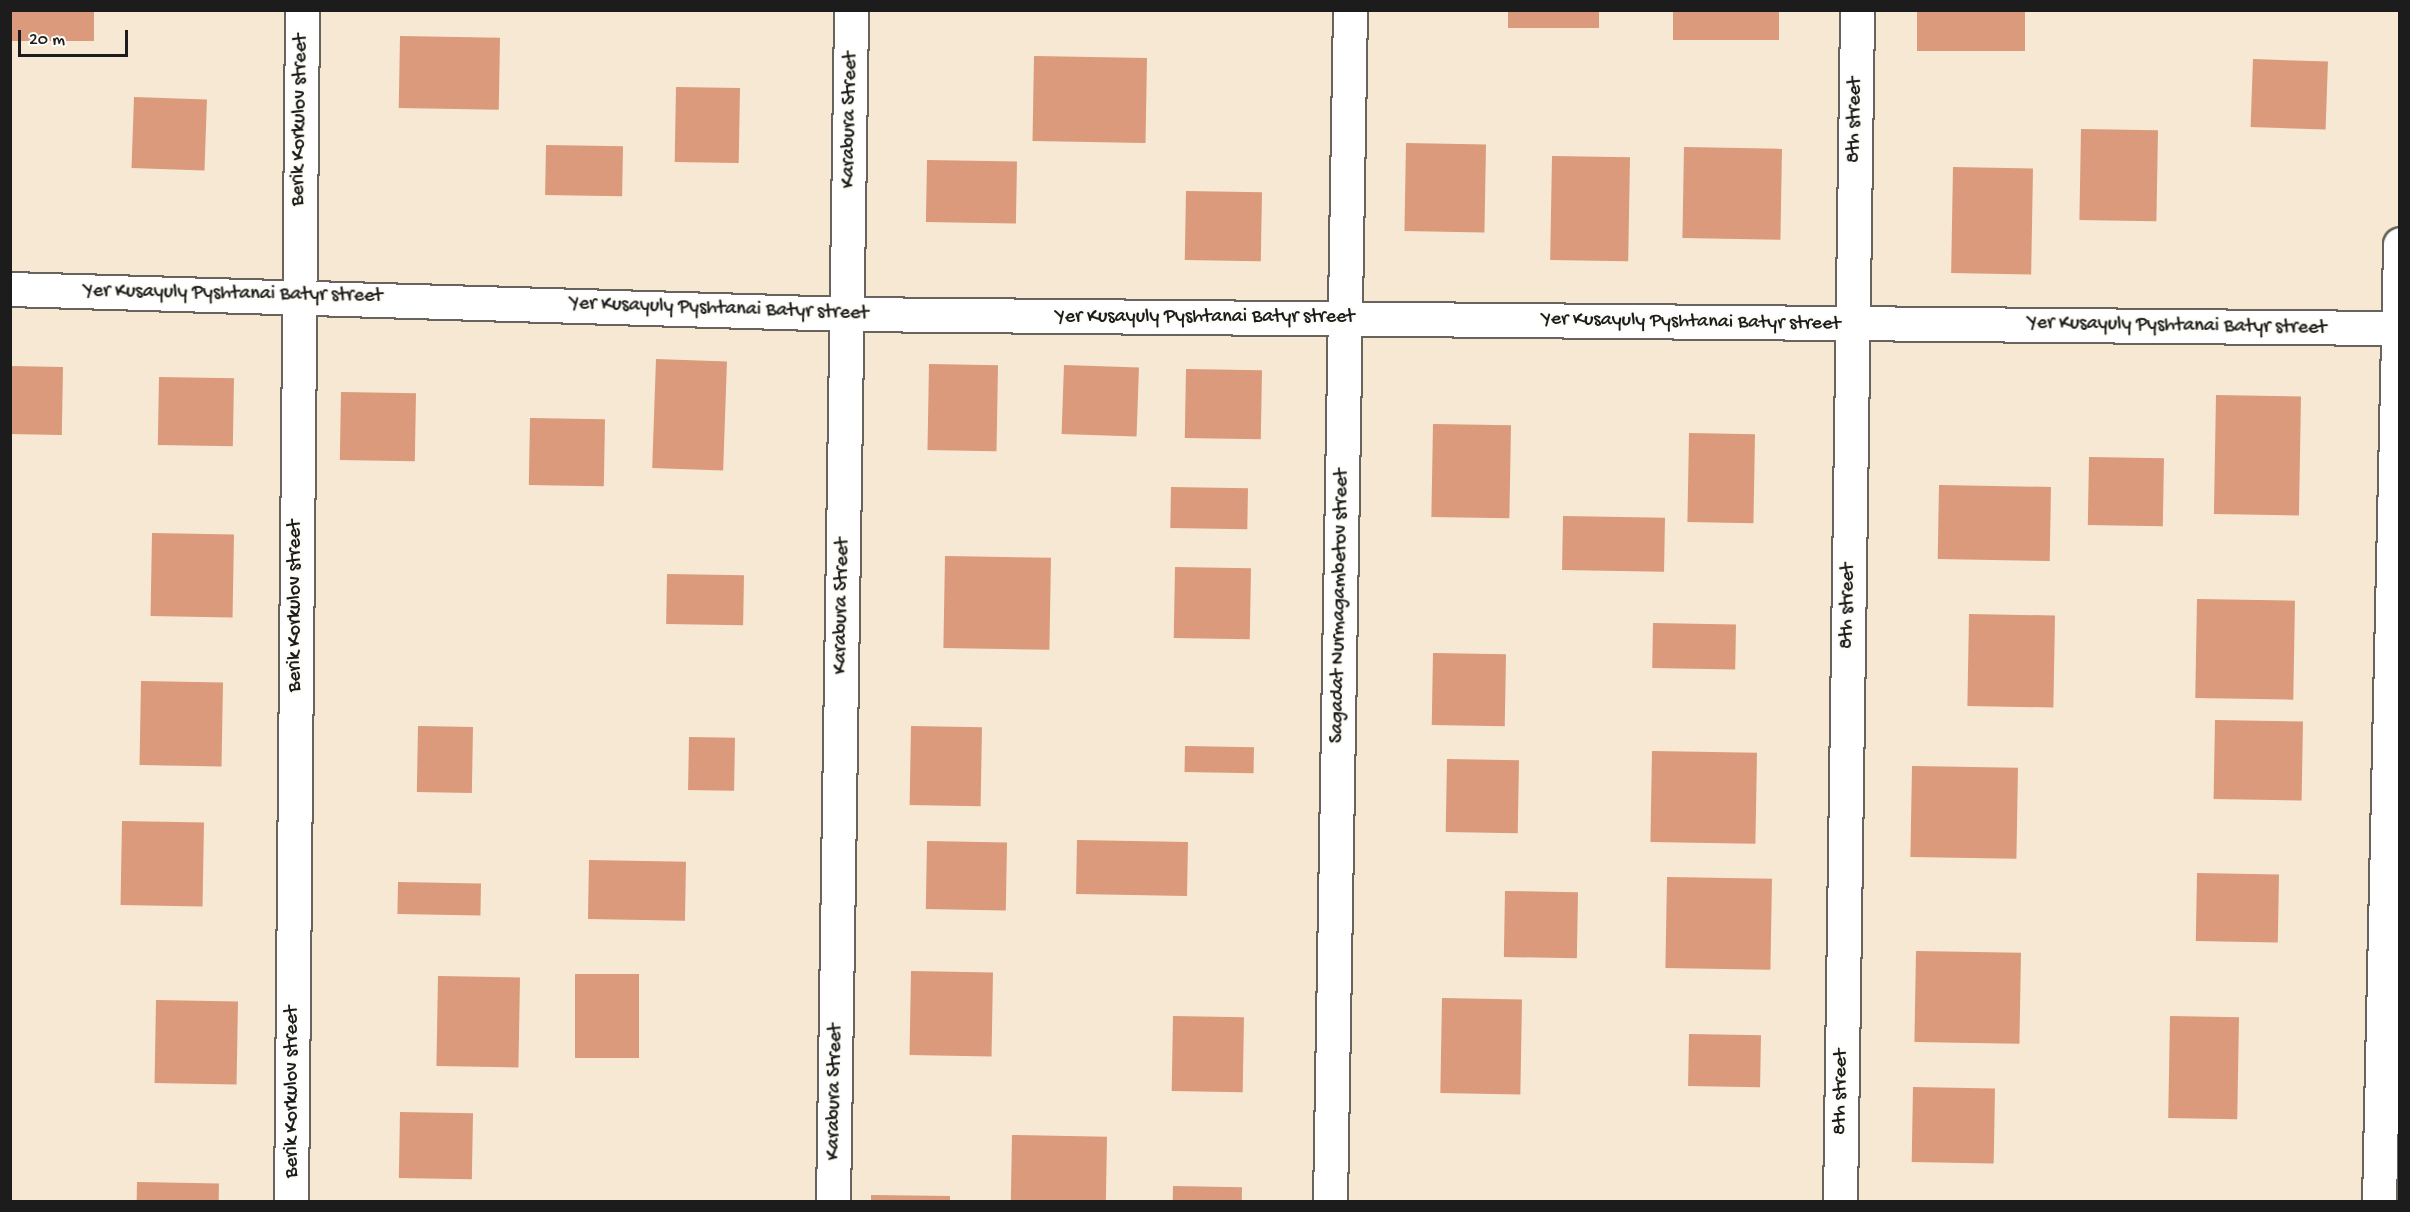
<!DOCTYPE html>
<html>
<head>
<meta charset="utf-8">
<style>
	body { margin:0 }
	#map { position:relative; width:2410px; height:1212px; overflow:hidden; background:#f6e8d2; font-family:"Gochi Hand",sans-serif }
	div>[style] { position:absolute }
	[style*='--x'] { left:calc(var(--x)*1px); top:calc(var(--y)*1px); width:calc(var(--w)*1px); rotate:calc(var(--a)*1deg) }
	.building>* { inset:0; background:#da9a7b; transform-origin:0 0 }
	.roads { filter:drop-shadow(2px 0 #68635c) drop-shadow(-2px 0 #68635c) drop-shadow(0 2px #68635c) drop-shadow(0 -2px #68635c) }
	.minor>* { height:33px; margin:-16.5px; padding:0 16.5px; transform-origin:16.5px; border-radius:16.5px; background:#fff }
	span { translate:-50% -50%; white-space:nowrap; text-align:center; line-height:1.15; -webkit-text-stroke:4.5px #fdfcf7; paint-order:stroke }
	.street-label { font-size:20px; color:#1c1c1c }
	.frame { position:absolute; inset:0; border:12px solid #1c1c1c; pointer-events:none }
	.scale { position:absolute; left:18px; top:30px; width:110px; height:27px; box-sizing:border-box; border:3px solid #1c1c1c; border-top:0; padding-left:8px; font-size:18px; line-height:21px; white-space:nowrap; color:#1c1c1c; -webkit-text-stroke:4px #fdfcf7; paint-order:stroke }
</style>
</head>
<body>
<div id="map">
	<div class="building">
		<i style="left:10px;top:10px;width:84px;height:31px"></i>
		<i style="left:1508px;top:10px;width:91px;height:18px"></i>
		<i style="left:1673px;top:10px;width:106px;height:30px"></i>
		<i style="left:1917px;top:10px;width:108px;height:41px"></i>
		<i style="left:400px;top:36px;width:100px;height:72px;rotate:1deg"></i>
		<i style="left:1034px;top:56px;width:113px;height:85px;rotate:1deg"></i>
		<i style="left:2253px;top:59px;width:75px;height:68px;rotate:2deg"></i>
		<i style="left:676px;top:87px;width:64px;height:75px;rotate:1deg"></i>
		<i style="left:134px;top:97px;width:73px;height:71px;rotate:2deg"></i>
		<i style="left:2081px;top:129px;width:77px;height:91px;rotate:1deg"></i>
		<i style="left:1406px;top:143px;width:80px;height:88px;rotate:1deg"></i>
		<i style="left:546px;top:145px;width:77px;height:50px;rotate:1deg"></i>
		<i style="left:1684px;top:147px;width:98px;height:91px;rotate:1deg"></i>
		<i style="left:1552px;top:156px;width:78px;height:104px;rotate:1deg"></i>
		<i style="left:927px;top:160px;width:90px;height:62px;rotate:1deg"></i>
		<i style="left:1953px;top:167px;width:80px;height:106px;rotate:1deg"></i>
		<i style="left:1186px;top:191px;width:76px;height:69px;rotate:1deg"></i>
		<i style="left:656px;top:359px;width:71px;height:109px;rotate:2deg"></i>
		<i style="left:929px;top:364px;width:69px;height:86px;rotate:1deg"></i>
		<i style="left:1064px;top:365px;width:75px;height:69px;rotate:2deg"></i>
		<i style="left:10px;top:366px;width:53px;height:68px;rotate:1deg"></i>
		<i style="left:1186px;top:369px;width:76px;height:69px;rotate:1deg"></i>
		<i style="left:159px;top:377px;width:75px;height:68px;rotate:1deg"></i>
		<i style="left:341px;top:392px;width:75px;height:68px;rotate:1deg"></i>
		<i style="left:2216px;top:395px;width:85px;height:119px;rotate:1deg"></i>
		<i style="left:530px;top:418px;width:75px;height:67px;rotate:1deg"></i>
		<i style="left:1433px;top:424px;width:78px;height:93px;rotate:1deg"></i>
		<i style="left:1689px;top:433px;width:66px;height:89px;rotate:1deg"></i>
		<i style="left:2089px;top:457px;width:75px;height:68px;rotate:1deg"></i>
		<i style="left:1939px;top:485px;width:112px;height:74px;rotate:1deg"></i>
		<i style="left:1171px;top:487px;width:77px;height:41px;rotate:1deg"></i>
		<i style="left:1563px;top:516px;width:102px;height:54px;rotate:1deg"></i>
		<i style="left:152px;top:533px;width:82px;height:83px;rotate:1deg"></i>
		<i style="left:945px;top:556px;width:106px;height:92px;rotate:1deg"></i>
		<i style="left:1175px;top:567px;width:76px;height:71px;rotate:1deg"></i>
		<i style="left:667px;top:574px;width:77px;height:50px;rotate:1deg"></i>
		<i style="left:2197px;top:599px;width:98px;height:99px;rotate:1deg"></i>
		<i style="left:1969px;top:614px;width:86px;height:92px;rotate:1deg"></i>
		<i style="left:1653px;top:623px;width:83px;height:45px;rotate:1deg"></i>
		<i style="left:1433px;top:653px;width:73px;height:72px;rotate:1deg"></i>
		<i style="left:141px;top:681px;width:82px;height:84px;rotate:1deg"></i>
		<i style="left:2215px;top:720px;width:88px;height:79px;rotate:1deg"></i>
		<i style="left:418px;top:726px;width:55px;height:66px;rotate:1deg"></i>
		<i style="left:911px;top:726px;width:71px;height:79px;rotate:1deg"></i>
		<i style="left:689px;top:737px;width:46px;height:53px;rotate:1deg"></i>
		<i style="left:1185px;top:746px;width:69px;height:26px;rotate:1deg"></i>
		<i style="left:1652px;top:751px;width:105px;height:91px;rotate:1deg"></i>
		<i style="left:1447px;top:759px;width:72px;height:73px;rotate:1deg"></i>
		<i style="left:1912px;top:766px;width:106px;height:91px;rotate:1deg"></i>
		<i style="left:122px;top:821px;width:82px;height:84px;rotate:1deg"></i>
		<i style="left:1077px;top:840px;width:111px;height:54px;rotate:1deg"></i>
		<i style="left:927px;top:841px;width:80px;height:68px;rotate:1deg"></i>
		<i style="left:589px;top:860px;width:97px;height:59px;rotate:1deg"></i>
		<i style="left:2197px;top:873px;width:82px;height:68px;rotate:1deg"></i>
		<i style="left:1667px;top:877px;width:105px;height:91px;rotate:1deg"></i>
		<i style="left:398px;top:882px;width:83px;height:32px;rotate:1deg"></i>
		<i style="left:1505px;top:891px;width:73px;height:66px;rotate:1deg"></i>
		<i style="left:1916px;top:951px;width:105px;height:91px;rotate:1deg"></i>
		<i style="left:911px;top:971px;width:82px;height:84px;rotate:1deg"></i>
		<i style="left:575px;top:974px;width:64px;height:84px"></i>
		<i style="left:438px;top:976px;width:82px;height:90px;rotate:1deg"></i>
		<i style="left:1442px;top:998px;width:80px;height:95px;rotate:1deg"></i>
		<i style="left:156px;top:1000px;width:82px;height:83px;rotate:1deg"></i>
		<i style="left:1173px;top:1016px;width:71px;height:75px;rotate:1deg"></i>
		<i style="left:2170px;top:1016px;width:69px;height:102px;rotate:1deg"></i>
		<i style="left:1689px;top:1034px;width:72px;height:52px;rotate:1deg"></i>
		<i style="left:1913px;top:1087px;width:82px;height:75px;rotate:1deg"></i>
		<i style="left:400px;top:1112px;width:73px;height:66px;rotate:1deg"></i>
		<i style="left:1012px;top:1135px;width:95px;height:67px;rotate:1deg"></i>
		<i style="left:137px;top:1182px;width:82px;height:20px;rotate:1deg"></i>
		<i style="left:1173px;top:1186px;width:69px;height:16px;rotate:1deg"></i>
		<i style="clip-path:polygon(871px 1195px,950px 1196px,950px 1202px,871px 1202px)"></i>
	</div>
	<div class="roads">
		<div class="minor">
			<i style="--x:10;--y:289;--w:837;--a:1.71"></i>
			<i style="--x:847;--y:314;--w:1553;--a:0.52"></i>
			<i style="--x:291;--y:1202;--w:1192;--a:-89.47"></i>
			<i style="--x:833;--y:1202;--w:1192;--a:-89.13"></i>
			<i style="--x:1330;--y:1202;--w:1192;--a:-89.04"></i>
			<i style="--x:1840;--y:1202;--w:1192;--a:-89.18"></i>
			<i style="--x:2379;--y:1202;--w:958;--a:-88.74"></i>
		</div>
	</div>
	<div class="street-label">
		<span style="left:300px;top:120px;rotate:-89deg">Berik Korkulov street</span>
		<span style="left:850px;top:120px;rotate:-89deg">Karabura Street</span>
		<span style="left:1855px;top:120px;rotate:-89deg">8th street</span>
		<span style="left:233px;top:294px;rotate:1deg">Yer Kusayuly Pyshtanai Batyr street</span>
		<span style="left:719px;top:309px;rotate:2deg">Yer Kusayuly Pyshtanai Batyr street</span>
		<span style="left:1205px;top:317px">Yer Kusayuly Pyshtanai Batyr street</span>
		<span style="left:1691px;top:322px;rotate:1deg">Yer Kusayuly Pyshtanai Batyr street</span>
		<span style="left:2177px;top:326px;rotate:1deg">Yer Kusayuly Pyshtanai Batyr street</span>
		<span style="left:295px;top:606px;rotate:-90deg">Berik Korkulov street</span>
		<span style="left:842px;top:606px;rotate:-89deg">Karabura Street</span>
		<span style="left:1340px;top:606px;rotate:-89deg">Sagadat Nurmagambetov street</span>
		<span style="left:1848px;top:606px;rotate:-89deg">8th street</span>
		<span style="left:292px;top:1092px;rotate:-90deg">Berik Korkulov street</span>
		<span style="left:835px;top:1092px;rotate:-89deg">Karabura Street</span>
		<span style="left:1841px;top:1092px;rotate:-89deg">8th street</span>
	</div>
	<div class="frame"></div>
	<div class="scale">20 m</div>
</div>
</body>
</html>
